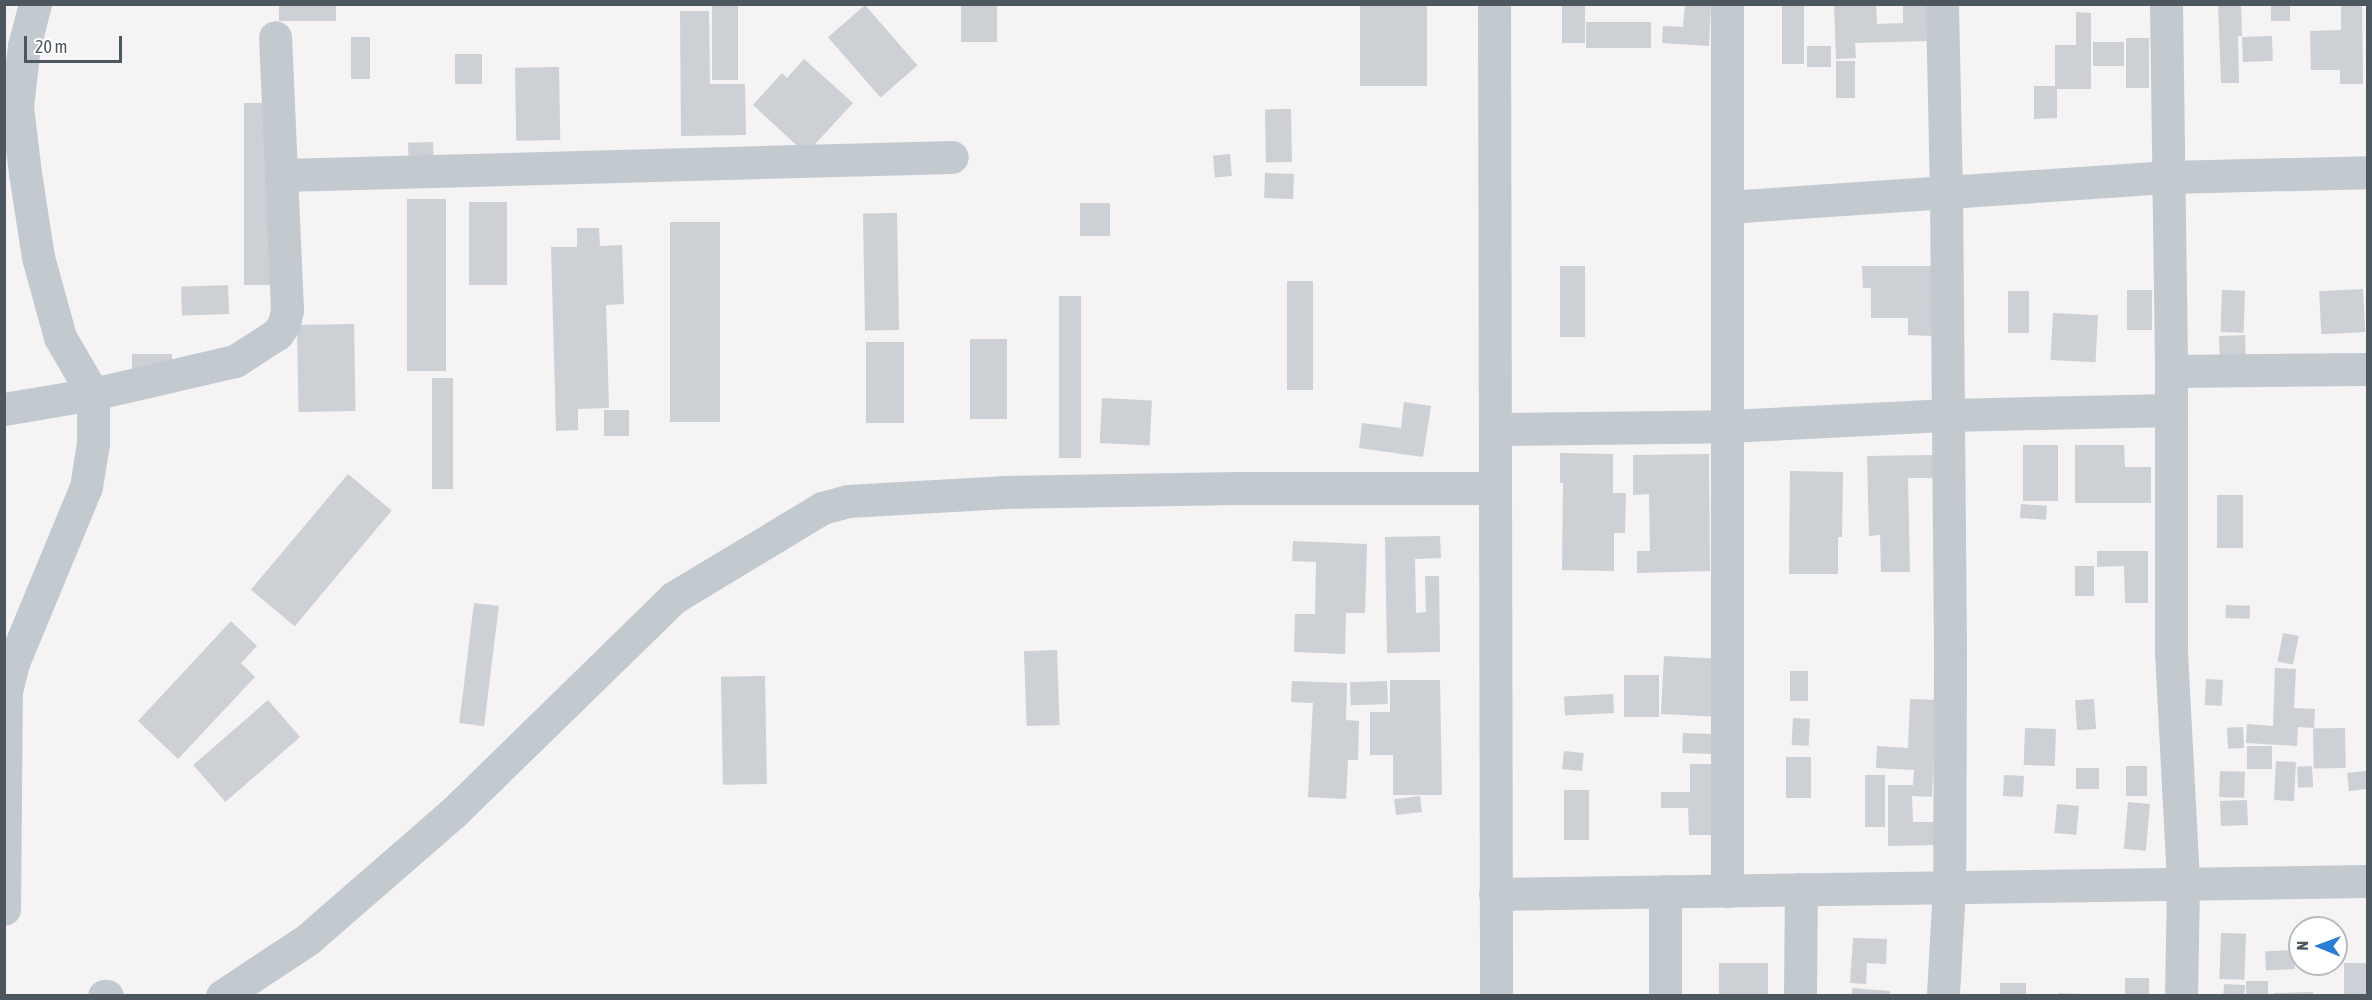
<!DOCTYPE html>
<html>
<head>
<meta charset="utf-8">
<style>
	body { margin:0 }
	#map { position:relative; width:2372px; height:1000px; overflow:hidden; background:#f5f3f3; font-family:"Asap Condensed",sans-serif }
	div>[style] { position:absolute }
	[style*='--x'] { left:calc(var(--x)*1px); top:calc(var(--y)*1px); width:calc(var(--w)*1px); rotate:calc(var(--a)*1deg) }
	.building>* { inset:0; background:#cdd0d4; transform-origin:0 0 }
	.minor>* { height:33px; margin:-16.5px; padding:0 16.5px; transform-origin:16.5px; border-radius:16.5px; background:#c2cad0 }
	span { translate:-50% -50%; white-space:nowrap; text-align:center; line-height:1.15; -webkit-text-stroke:4.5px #fff; paint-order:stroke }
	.frame { position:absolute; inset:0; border:6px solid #4c575f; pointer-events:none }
	.north { position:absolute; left:2288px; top:916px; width:60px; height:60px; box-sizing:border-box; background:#fff; border:2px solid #b7bcbf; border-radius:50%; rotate:271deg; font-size:16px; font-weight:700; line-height:24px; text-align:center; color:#4c575f }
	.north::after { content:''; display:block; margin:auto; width:21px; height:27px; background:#2b7ed7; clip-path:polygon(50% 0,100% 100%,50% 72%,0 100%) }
	.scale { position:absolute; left:24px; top:36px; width:98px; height:27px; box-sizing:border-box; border:3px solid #4c575f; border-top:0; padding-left:8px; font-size:18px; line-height:21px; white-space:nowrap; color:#4c575f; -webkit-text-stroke:4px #fff; paint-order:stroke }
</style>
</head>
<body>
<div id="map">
	<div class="building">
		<i style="left:279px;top:4px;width:57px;height:17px"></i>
		<i style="left:712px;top:4px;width:26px;height:76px"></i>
		<i style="left:961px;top:4px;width:36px;height:38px"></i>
		<i style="left:1360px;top:4px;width:67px;height:82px"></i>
		<i style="left:1562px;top:4px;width:23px;height:39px"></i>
		<i style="clip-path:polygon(1685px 4px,1711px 4px,1709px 46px,1662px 43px,1663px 26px,1683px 27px)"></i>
		<i style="left:1782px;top:4px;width:22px;height:60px"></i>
		<i style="clip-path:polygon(1903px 4px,1928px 4px,1929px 41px,1855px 43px,1856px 58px,1836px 59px,1834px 5px,1876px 5px,1877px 24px,1903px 23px)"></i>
		<i style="clip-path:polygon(2218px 4px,2241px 4px,2242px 36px,2238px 36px,2239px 83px,2221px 83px)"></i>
		<i style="left:2271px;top:4px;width:19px;height:17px"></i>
		<i style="clip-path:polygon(2341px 4px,2362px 4px,2363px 84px,2340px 84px,2340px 70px,2311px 70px,2310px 31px,2341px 30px)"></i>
		<i style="left:865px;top:5px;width:80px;height:49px;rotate:49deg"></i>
		<i style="clip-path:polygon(680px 11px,709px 11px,710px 84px,745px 84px,746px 135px,681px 136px)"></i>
		<i style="clip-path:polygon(2076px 12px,2091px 13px,2091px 89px,2057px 89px,2057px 118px,2034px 119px,2034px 86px,2055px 86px,2055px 45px,2076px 45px)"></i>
		<i style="left:1586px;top:22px;width:65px;height:26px"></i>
		<i style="left:2272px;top:36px;width:25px;height:30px;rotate:88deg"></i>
		<i style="left:351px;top:37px;width:19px;height:42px"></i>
		<i style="left:2126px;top:38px;width:23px;height:50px"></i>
		<i style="left:2124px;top:42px;width:24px;height:31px;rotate:90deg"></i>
		<i style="left:1807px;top:46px;width:24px;height:21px"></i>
		<i style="left:455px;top:54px;width:27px;height:30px"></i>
		<i style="clip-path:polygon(804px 59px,853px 103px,806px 154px,753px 105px,782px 73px,787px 78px)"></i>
		<i style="left:1836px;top:61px;width:19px;height:37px"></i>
		<i style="left:559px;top:67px;width:73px;height:44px;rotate:89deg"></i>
		<i style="left:244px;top:103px;width:30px;height:182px"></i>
		<i style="left:1291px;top:109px;width:53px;height:26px;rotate:89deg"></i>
		<i style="left:433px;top:142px;width:26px;height:25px;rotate:88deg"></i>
		<i style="left:1230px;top:154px;width:22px;height:17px;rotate:85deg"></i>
		<i style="left:1265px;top:173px;width:29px;height:25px;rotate:2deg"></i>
		<i style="left:407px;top:199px;width:39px;height:172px"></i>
		<i style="left:469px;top:202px;width:38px;height:83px"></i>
		<i style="left:1080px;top:203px;width:30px;height:33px"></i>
		<i style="left:897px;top:213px;width:117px;height:34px;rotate:89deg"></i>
		<i style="left:670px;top:222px;width:50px;height:200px"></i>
		<i style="clip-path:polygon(577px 228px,599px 228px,600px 246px,622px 245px,624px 304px,606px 305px,609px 408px,578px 409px,578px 430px,556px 431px,551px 247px,577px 247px)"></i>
		<i style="left:1560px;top:266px;width:25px;height:71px"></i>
		<i style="clip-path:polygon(1862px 266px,1933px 266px,1933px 336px,1908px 335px,1908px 318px,1871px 318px,1871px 288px,1863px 288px)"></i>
		<i style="left:1287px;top:281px;width:26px;height:109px"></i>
		<i style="left:228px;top:285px;width:29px;height:47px;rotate:88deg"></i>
		<i style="left:2363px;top:289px;width:43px;height:44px;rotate:87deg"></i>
		<i style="left:2127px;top:290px;width:25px;height:40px"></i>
		<i style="left:2222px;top:290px;width:23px;height:42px;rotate:2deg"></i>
		<i style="left:2008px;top:291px;width:21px;height:42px"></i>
		<i style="left:1059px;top:296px;width:22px;height:162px"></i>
		<i style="left:2053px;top:313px;width:45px;height:47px;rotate:3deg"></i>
		<i style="left:354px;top:324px;width:87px;height:57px;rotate:89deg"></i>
		<i style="left:2245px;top:335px;width:25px;height:26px;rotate:88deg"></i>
		<i style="left:970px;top:339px;width:37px;height:80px"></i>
		<i style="left:866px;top:342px;width:38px;height:81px"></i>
		<i style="left:132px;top:354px;width:40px;height:17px"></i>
		<i style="left:432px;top:378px;width:21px;height:111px"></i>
		<i style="left:1102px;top:398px;width:50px;height:45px;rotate:3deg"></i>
		<i style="clip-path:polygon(1404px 402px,1431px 406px,1423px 457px,1359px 448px,1362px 423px,1401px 428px)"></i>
		<i style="left:604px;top:410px;width:25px;height:26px"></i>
		<i style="left:2023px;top:445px;width:35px;height:56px"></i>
		<i style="clip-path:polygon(2075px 445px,2124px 445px,2125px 467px,2151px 467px,2151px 503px,2075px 503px)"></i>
		<i style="clip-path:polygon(1560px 453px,1613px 454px,1613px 493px,1626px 493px,1625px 533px,1614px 533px,1614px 571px,1562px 570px,1563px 483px,1560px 483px)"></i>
		<i style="clip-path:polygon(1709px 454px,1710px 571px,1637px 573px,1637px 551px,1650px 551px,1649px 494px,1633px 495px,1633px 455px)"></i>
		<i style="clip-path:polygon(1933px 455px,1933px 478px,1908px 478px,1910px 572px,1881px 572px,1880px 535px,1869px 536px,1867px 456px)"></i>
		<i style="clip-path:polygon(1790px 471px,1843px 472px,1842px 537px,1838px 537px,1838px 574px,1789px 574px)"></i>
		<i style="left:348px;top:474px;width:57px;height:151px;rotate:40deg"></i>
		<i style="left:2217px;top:495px;width:26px;height:53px"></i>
		<i style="left:2021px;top:504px;width:26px;height:14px;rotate:4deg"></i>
		<i style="clip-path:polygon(1440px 536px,1441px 558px,1415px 559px,1416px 613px,1426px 612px,1425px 576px,1439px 576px,1440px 652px,1387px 653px,1385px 537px)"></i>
		<i style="clip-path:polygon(1293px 541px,1367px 544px,1365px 613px,1346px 613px,1345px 654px,1294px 652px,1295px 614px,1315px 614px,1316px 562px,1292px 561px)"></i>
		<i style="clip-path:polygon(2097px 551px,2148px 551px,2148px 603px,2125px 603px,2124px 566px,2097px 567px)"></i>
		<i style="left:2075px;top:566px;width:19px;height:30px"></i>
		<i style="left:474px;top:603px;width:25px;height:121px;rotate:7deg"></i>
		<i style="left:2226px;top:605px;width:24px;height:13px;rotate:2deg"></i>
		<i style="clip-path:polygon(231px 621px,257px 646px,241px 663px,255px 677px,178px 759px,138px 721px)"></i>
		<i style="left:2283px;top:633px;width:16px;height:29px;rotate:11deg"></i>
		<i style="left:1057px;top:650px;width:75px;height:33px;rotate:88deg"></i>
		<i style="left:1664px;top:656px;width:50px;height:58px;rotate:3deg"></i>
		<i style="clip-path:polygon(2275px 668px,2296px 669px,2294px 708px,2315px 709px,2314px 728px,2298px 727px,2297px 746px,2246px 743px,2247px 724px,2273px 726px)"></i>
		<i style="left:1790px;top:671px;width:18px;height:30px"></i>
		<i style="left:1624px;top:675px;width:35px;height:42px"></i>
		<i style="left:765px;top:676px;width:108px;height:44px;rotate:89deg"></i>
		<i style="left:2206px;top:679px;width:17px;height:26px;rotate:3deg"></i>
		<i style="clip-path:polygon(1390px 680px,1440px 680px,1442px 795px,1393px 795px,1393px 755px,1370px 755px,1370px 712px,1390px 712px)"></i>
		<i style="clip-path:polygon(1292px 681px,1347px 683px,1346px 720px,1359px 721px,1358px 760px,1348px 760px,1346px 799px,1308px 797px,1313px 703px,1291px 702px)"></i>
		<i style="left:1387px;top:681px;width:23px;height:37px;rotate:88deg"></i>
		<i style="left:1613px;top:694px;width:19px;height:49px;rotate:87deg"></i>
		<i style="clip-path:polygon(1910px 699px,1937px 700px,1932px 797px,1912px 796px,1913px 822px,1936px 822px,1936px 845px,1888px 846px,1888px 785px,1913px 785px,1914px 770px,1876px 768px,1877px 746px,1908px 748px)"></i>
		<i style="left:2094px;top:699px;width:30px;height:19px;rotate:86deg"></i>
		<i style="left:268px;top:700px;width:49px;height:99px;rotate:49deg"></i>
		<i style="left:1793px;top:718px;width:17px;height:27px;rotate:3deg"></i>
		<i style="left:2243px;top:727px;width:21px;height:16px;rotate:87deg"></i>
		<i style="left:2025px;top:728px;width:31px;height:37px;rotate:2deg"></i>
		<i style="left:2345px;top:728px;width:40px;height:32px;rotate:89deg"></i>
		<i style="left:1683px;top:733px;width:30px;height:20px;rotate:2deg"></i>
		<i style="left:2247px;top:746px;width:25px;height:23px"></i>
		<i style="left:1564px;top:751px;width:20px;height:18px;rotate:6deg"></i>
		<i style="left:1786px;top:757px;width:25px;height:41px"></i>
		<i style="left:2276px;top:761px;width:20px;height:39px;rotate:3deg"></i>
		<i style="clip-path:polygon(1690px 764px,1713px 764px,1713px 835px,1689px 835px,1688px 808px,1661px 808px,1661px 792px,1690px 792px)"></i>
		<i style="left:2126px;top:766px;width:21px;height:30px"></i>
		<i style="left:2312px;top:766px;width:21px;height:15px;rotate:87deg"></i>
		<i style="left:2076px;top:768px;width:23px;height:21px"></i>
		<i style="left:2220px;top:771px;width:25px;height:26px;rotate:2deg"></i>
		<i style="left:2366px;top:771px;width:18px;height:19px;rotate:84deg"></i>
		<i style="left:1865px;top:775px;width:20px;height:52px"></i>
		<i style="left:2004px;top:775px;width:20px;height:21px;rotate:3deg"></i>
		<i style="left:1564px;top:790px;width:25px;height:50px"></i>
		<i style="left:1420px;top:796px;width:16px;height:26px;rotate:83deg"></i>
		<i style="left:2247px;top:800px;width:25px;height:27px;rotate:88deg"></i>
		<i style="left:2128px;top:802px;width:22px;height:47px;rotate:5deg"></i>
		<i style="left:2057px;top:804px;width:22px;height:29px;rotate:5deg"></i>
		<i style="left:2221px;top:933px;width:25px;height:46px;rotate:2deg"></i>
		<i style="clip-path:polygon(1853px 938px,1887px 939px,1886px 964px,1867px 963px,1866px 984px,1850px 983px)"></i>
		<i style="left:2294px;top:950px;width:19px;height:29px;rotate:87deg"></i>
		<i style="left:1719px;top:963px;width:49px;height:33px"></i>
		<i style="left:2344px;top:963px;width:24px;height:33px"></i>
		<i style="left:2125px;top:978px;width:24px;height:18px"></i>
		<i style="left:2268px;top:981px;width:15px;height:22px;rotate:90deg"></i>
		<i style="left:2026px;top:983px;width:13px;height:26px;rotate:90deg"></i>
		<i style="left:2224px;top:984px;width:21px;height:12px;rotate:3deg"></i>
		<i style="clip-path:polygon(1852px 988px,1890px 991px,1890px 996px,1852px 996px)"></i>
		<i style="clip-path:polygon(2313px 992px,2313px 996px,2274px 996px,2274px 993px)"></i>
		<i style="clip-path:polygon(2059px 993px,2082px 994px,2082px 996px,2058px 996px)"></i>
	</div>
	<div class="minor">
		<i style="--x:1494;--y:4;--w:992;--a:89.88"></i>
		<i style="--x:1727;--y:4;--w:887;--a:90"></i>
		<i style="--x:1942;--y:4;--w:189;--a:88.8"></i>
		<i style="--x:1946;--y:193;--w:462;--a:89.5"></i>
		<i style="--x:1950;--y:655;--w:232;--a:90.2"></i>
		<i style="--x:1949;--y:887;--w:109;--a:93.2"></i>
		<i style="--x:2166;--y:4;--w:367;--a:89.2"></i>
		<i style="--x:2171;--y:371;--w:281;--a:90"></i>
		<i style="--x:2171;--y:652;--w:231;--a:87"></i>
		<i style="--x:2183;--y:883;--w:113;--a:91"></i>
		<i style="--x:282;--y:175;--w:670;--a:-1.54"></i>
		<i style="--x:1727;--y:207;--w:443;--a:-3.9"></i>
		<i style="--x:2169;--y:177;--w:199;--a:-1.4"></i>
		<i style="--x:2171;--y:371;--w:197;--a:-0.6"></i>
		<i style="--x:4;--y:409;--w:90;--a:-9.6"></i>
		<i style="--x:93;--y:394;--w:146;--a:-13.1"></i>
		<i style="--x:235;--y:361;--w:50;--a:-32.7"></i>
		<i style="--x:277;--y:334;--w:12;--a:-55"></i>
		<i style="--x:284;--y:324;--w:14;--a:-78"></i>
		<i style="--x:287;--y:310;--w:273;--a:-92.5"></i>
		<i style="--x:1495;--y:429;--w:234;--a:-0.7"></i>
		<i style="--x:1729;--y:426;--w:220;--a:-2.9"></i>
		<i style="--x:1949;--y:415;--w:222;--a:-1.3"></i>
		<i style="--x:1495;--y:894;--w:873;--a:-0.85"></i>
		<i style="--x:4;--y:909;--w:218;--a:-89.5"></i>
		<i style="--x:6;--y:691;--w:29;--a:-76"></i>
		<i style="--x:13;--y:663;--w:191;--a:-67.5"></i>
		<i style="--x:86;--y:487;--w:45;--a:-81"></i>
		<i style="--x:93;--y:443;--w:49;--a:-90"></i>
		<i style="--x:93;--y:394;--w:66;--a:-120.1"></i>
		<i style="--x:60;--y:337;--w:83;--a:-105.4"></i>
		<i style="--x:38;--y:257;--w:85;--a:-98.8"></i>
		<i style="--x:25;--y:173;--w:66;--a:-96.9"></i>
		<i style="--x:17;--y:107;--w:61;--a:-83.5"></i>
		<i style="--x:24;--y:46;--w:43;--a:-75.3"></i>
		<i style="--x:104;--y:996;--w:3;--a:0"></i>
		<i style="--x:222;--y:996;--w:103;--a:-33.5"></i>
		<i style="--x:308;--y:939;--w:192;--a:-41"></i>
		<i style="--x:453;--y:813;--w:308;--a:-44.3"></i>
		<i style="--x:673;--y:598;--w:174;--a:-31.1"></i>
		<i style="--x:822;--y:508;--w:27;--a:-15"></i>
		<i style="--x:848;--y:501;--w:158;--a:-3.3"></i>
		<i style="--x:1006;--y:492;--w:232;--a:-1"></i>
		<i style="--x:1238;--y:488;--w:257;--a:0"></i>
		<i style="--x:1665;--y:996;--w:105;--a:-90"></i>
		<i style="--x:1800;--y:996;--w:107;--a:-89.5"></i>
	</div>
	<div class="frame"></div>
	<div class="north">N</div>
	<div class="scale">20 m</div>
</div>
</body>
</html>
